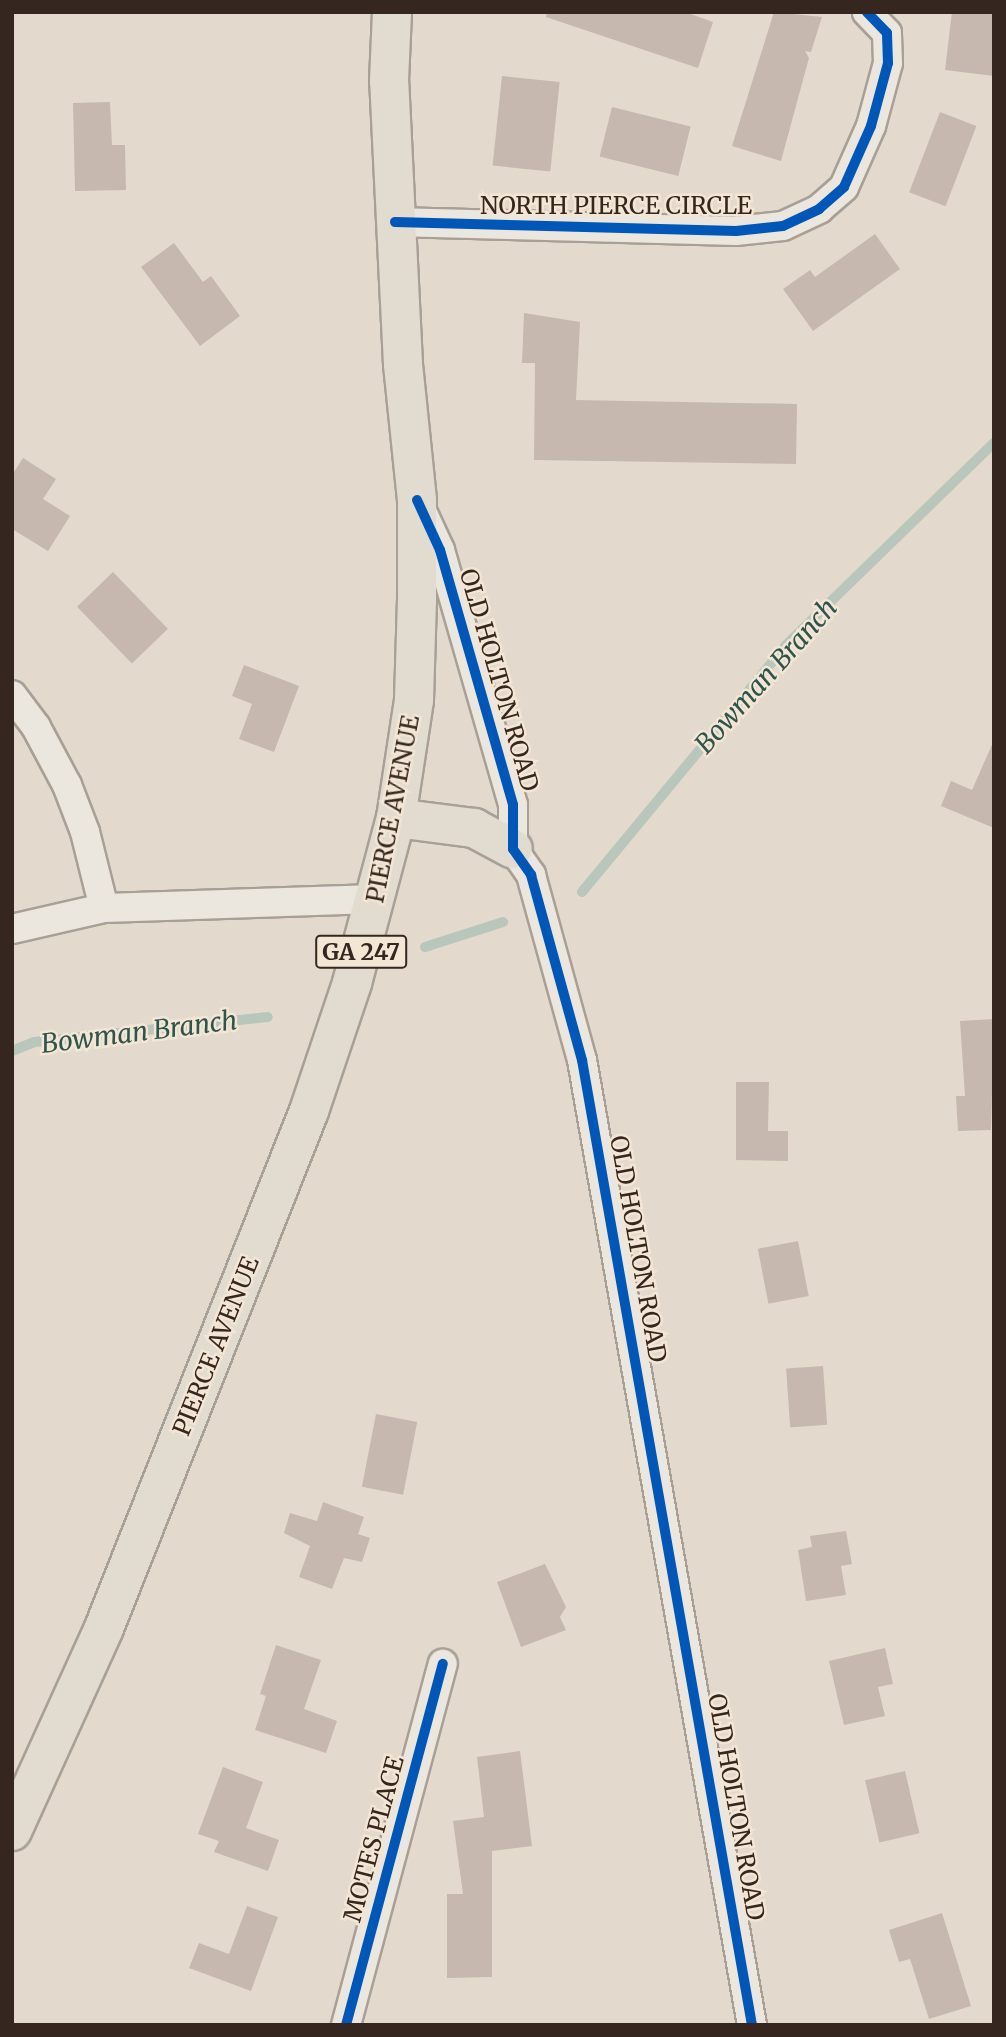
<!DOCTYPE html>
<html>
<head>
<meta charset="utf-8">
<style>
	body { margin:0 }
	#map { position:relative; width:1006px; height:2037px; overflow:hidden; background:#e3dacd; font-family:Merriweather,serif }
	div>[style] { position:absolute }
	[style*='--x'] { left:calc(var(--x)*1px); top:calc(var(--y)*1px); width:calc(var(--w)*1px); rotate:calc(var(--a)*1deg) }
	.stream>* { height:10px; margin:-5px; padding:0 5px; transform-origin:5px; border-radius:5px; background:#b8c6bc }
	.building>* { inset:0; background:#c6b8ae; transform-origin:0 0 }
	.roads { filter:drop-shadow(2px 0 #a89f96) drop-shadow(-2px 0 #a89f96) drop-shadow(0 2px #a89f96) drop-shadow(0 -2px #a89f96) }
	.minor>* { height:28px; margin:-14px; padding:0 14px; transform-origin:14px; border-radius:14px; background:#ebe6de }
	.primary>* { height:38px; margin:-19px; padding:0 19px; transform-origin:19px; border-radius:19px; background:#e2dbd0 }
	.cycleway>* { height:10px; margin:-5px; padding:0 5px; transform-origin:5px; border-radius:5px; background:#0057b8 }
	span { translate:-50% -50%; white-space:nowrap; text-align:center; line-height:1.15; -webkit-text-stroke:5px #f3e6d4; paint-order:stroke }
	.shield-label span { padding:2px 5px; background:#f3e6d4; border:2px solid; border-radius:5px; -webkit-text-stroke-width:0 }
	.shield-label { font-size:23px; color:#35271f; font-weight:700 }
	.street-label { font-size:24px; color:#35271f }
	.water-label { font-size:26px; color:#2f544e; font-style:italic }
	.frame { position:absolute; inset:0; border:14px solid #35271f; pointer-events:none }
</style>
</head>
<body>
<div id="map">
	<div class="stream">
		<i style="--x:582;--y:892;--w:320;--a:-50.4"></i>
		<i style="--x:786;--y:645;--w:290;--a:-44.2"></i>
		<i style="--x:425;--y:947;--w:82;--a:-17.8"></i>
		<i style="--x:12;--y:1051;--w:24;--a:-22"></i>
		<i style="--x:34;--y:1042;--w:235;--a:-6.1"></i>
	</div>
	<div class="building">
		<i style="clip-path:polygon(547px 12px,685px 12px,713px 22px,698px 68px,546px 17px)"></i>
		<i style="clip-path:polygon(774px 12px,822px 17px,811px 52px,805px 51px,809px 58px,781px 161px,732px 146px)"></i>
		<i style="clip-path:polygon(952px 12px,994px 12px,994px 76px,945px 70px)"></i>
		<i style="left:502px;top:76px;width:58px;height:90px;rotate:6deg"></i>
		<i style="clip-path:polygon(110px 102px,112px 145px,125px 145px,126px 190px,75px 191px,73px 103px)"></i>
		<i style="left:612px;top:107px;width:81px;height:51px;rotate:14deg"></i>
		<i style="left:940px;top:112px;width:39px;height:86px;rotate:21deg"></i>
		<i style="clip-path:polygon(875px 234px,900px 269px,813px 331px,783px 289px,810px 270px,815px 277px)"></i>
		<i style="clip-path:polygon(174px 243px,203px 282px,211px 276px,240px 316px,200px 346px,141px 267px)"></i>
		<i style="clip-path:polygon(524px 313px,580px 322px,576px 400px,797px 404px,796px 464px,534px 460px,535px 363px,522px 363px)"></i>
		<i style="clip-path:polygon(23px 458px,56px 479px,43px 499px,70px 516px,48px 551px,12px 529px,12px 475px)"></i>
		<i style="left:113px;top:572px;width:79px;height:50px;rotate:46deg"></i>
		<i style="clip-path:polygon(244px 665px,299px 686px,274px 752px,239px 739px,252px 704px,232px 696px)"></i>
		<i style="clip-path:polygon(994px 740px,994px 828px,941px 806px,951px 781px,972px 790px)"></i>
		<i style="clip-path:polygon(994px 1019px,991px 1130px,958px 1131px,956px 1096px,965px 1096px,960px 1021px)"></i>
		<i style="clip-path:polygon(736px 1082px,769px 1082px,768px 1131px,788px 1131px,788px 1161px,736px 1160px)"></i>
		<i style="left:798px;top:1241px;width:56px;height:41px;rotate:79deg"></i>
		<i style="left:823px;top:1366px;width:59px;height:37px;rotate:86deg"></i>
		<i style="left:376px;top:1414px;width:42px;height:74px;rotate:11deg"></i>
		<i style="clip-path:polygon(323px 1502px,364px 1517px,358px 1534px,370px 1538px,362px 1562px,344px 1558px,332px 1589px,299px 1577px,310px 1546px,284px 1533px,290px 1513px,317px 1521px)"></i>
		<i style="clip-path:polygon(846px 1531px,852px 1564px,841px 1566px,846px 1595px,806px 1601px,798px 1550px,812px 1547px,810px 1536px)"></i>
		<i style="clip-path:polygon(545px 1564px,566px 1607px,560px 1617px,566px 1630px,521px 1647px,497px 1582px)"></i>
		<i style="clip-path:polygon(276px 1645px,321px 1660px,304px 1709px,337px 1721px,326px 1753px,255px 1730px,266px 1696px,260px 1694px)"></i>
		<i style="clip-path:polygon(885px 1648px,893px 1684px,878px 1687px,885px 1716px,844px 1725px,829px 1661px)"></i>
		<i style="clip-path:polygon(520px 1751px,532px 1846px,492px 1851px,492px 1977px,447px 1978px,447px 1894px,463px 1894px,453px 1821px,484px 1817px,477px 1757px)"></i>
		<i style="clip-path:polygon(223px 1767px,263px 1782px,246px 1828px,279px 1840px,268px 1871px,214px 1852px,219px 1841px,198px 1834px)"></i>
		<i style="left:905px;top:1771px;width:64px;height:41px;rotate:77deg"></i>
		<i style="clip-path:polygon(247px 1906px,278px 1917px,251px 1991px,189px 1968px,199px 1943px,229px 1954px)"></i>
		<i style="clip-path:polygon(942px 1913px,971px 2006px,929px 2019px,910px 1959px,899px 1962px,889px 1930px)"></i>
	</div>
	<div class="roads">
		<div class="minor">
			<i style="--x:395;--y:222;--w:341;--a:1.5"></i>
			<i style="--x:736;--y:231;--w:47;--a:-6.1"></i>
			<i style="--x:783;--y:226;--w:40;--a:-25"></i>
			<i style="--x:819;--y:209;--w:33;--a:-41"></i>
			<i style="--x:844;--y:187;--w:67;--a:-66.1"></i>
			<i style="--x:871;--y:126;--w:65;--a:-74.9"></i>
			<i style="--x:888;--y:63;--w:30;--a:-92"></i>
			<i style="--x:887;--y:33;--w:29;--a:-134"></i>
			<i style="--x:421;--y:509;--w:45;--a:65.1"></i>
			<i style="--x:440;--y:550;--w:265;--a:74"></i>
			<i style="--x:513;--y:805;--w:44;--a:90"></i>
			<i style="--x:513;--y:849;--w:32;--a:55"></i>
			<i style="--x:531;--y:875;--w:192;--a:74.6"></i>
			<i style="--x:582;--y:1060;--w:980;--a:80.01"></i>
			<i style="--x:12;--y:695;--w:40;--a:53"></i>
			<i style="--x:36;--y:727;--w:66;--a:61.9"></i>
			<i style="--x:67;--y:785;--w:50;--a:69"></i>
			<i style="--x:85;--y:832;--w:78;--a:76"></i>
			<i style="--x:12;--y:929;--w:94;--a:-12.9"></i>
			<i style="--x:104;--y:908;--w:272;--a:-1.9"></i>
			<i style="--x:346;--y:2025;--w:374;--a:-75"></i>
		</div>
		<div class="primary">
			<i style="--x:396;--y:818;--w:79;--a:7.3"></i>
			<i style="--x:474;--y:828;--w:44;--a:28.3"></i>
			<i style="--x:12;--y:1831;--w:223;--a:-65.6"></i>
			<i style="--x:104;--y:1628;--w:556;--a:-68.37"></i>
			<i style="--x:309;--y:1111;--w:135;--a:-71.4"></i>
			<i style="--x:352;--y:983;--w:171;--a:-75.1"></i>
			<i style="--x:396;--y:818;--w:119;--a:-81.3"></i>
			<i style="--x:414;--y:700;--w:99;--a:-88.3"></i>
			<i style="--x:417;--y:601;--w:101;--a:-90"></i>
			<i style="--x:417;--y:500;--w:137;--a:-95.9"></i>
			<i style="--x:403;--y:364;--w:283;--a:-92.8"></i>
			<i style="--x:389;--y:81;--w:69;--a:-87.5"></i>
		</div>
	</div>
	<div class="cycleway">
		<i style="--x:395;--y:222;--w:341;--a:1.5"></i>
		<i style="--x:736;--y:231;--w:47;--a:-6.1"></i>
		<i style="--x:783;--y:226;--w:40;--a:-25"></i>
		<i style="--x:819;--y:209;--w:33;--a:-41"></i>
		<i style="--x:844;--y:187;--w:67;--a:-66.1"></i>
		<i style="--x:871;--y:126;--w:65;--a:-74.9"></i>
		<i style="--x:888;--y:63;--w:30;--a:-92"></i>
		<i style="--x:887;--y:33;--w:29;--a:-134"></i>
		<i style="--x:417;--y:500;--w:55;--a:65.3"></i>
		<i style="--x:440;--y:550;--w:265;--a:74"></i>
		<i style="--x:513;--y:805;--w:44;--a:90"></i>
		<i style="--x:513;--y:849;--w:32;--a:55"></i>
		<i style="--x:531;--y:875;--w:192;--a:74.6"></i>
		<i style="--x:582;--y:1060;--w:980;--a:80.01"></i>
		<i style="--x:346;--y:2025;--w:374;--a:-75"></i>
	</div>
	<div class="shield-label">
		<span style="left:361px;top:952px">GA 247</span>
	</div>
	<div class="street-label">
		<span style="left:616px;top:206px">NORTH PIERCE CIRCLE</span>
		<span style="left:499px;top:680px;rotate:74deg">OLD HOLTON ROAD</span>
		<span style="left:393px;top:809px;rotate:-79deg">PIERCE AVENUE</span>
		<span style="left:638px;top:1249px;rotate:80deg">OLD HOLTON ROAD</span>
		<span style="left:216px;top:1346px;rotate:-68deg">PIERCE AVENUE</span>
		<span style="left:736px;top:1807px;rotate:80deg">OLD HOLTON ROAD</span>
		<span style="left:374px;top:1839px;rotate:-75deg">MOTES PLACE</span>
	</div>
	<div class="water-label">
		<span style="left:766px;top:676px;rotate:-48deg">Bowman Branch</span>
		<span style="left:139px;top:1032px;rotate:-7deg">Bowman Branch</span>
	</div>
	<div class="frame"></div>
</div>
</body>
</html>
